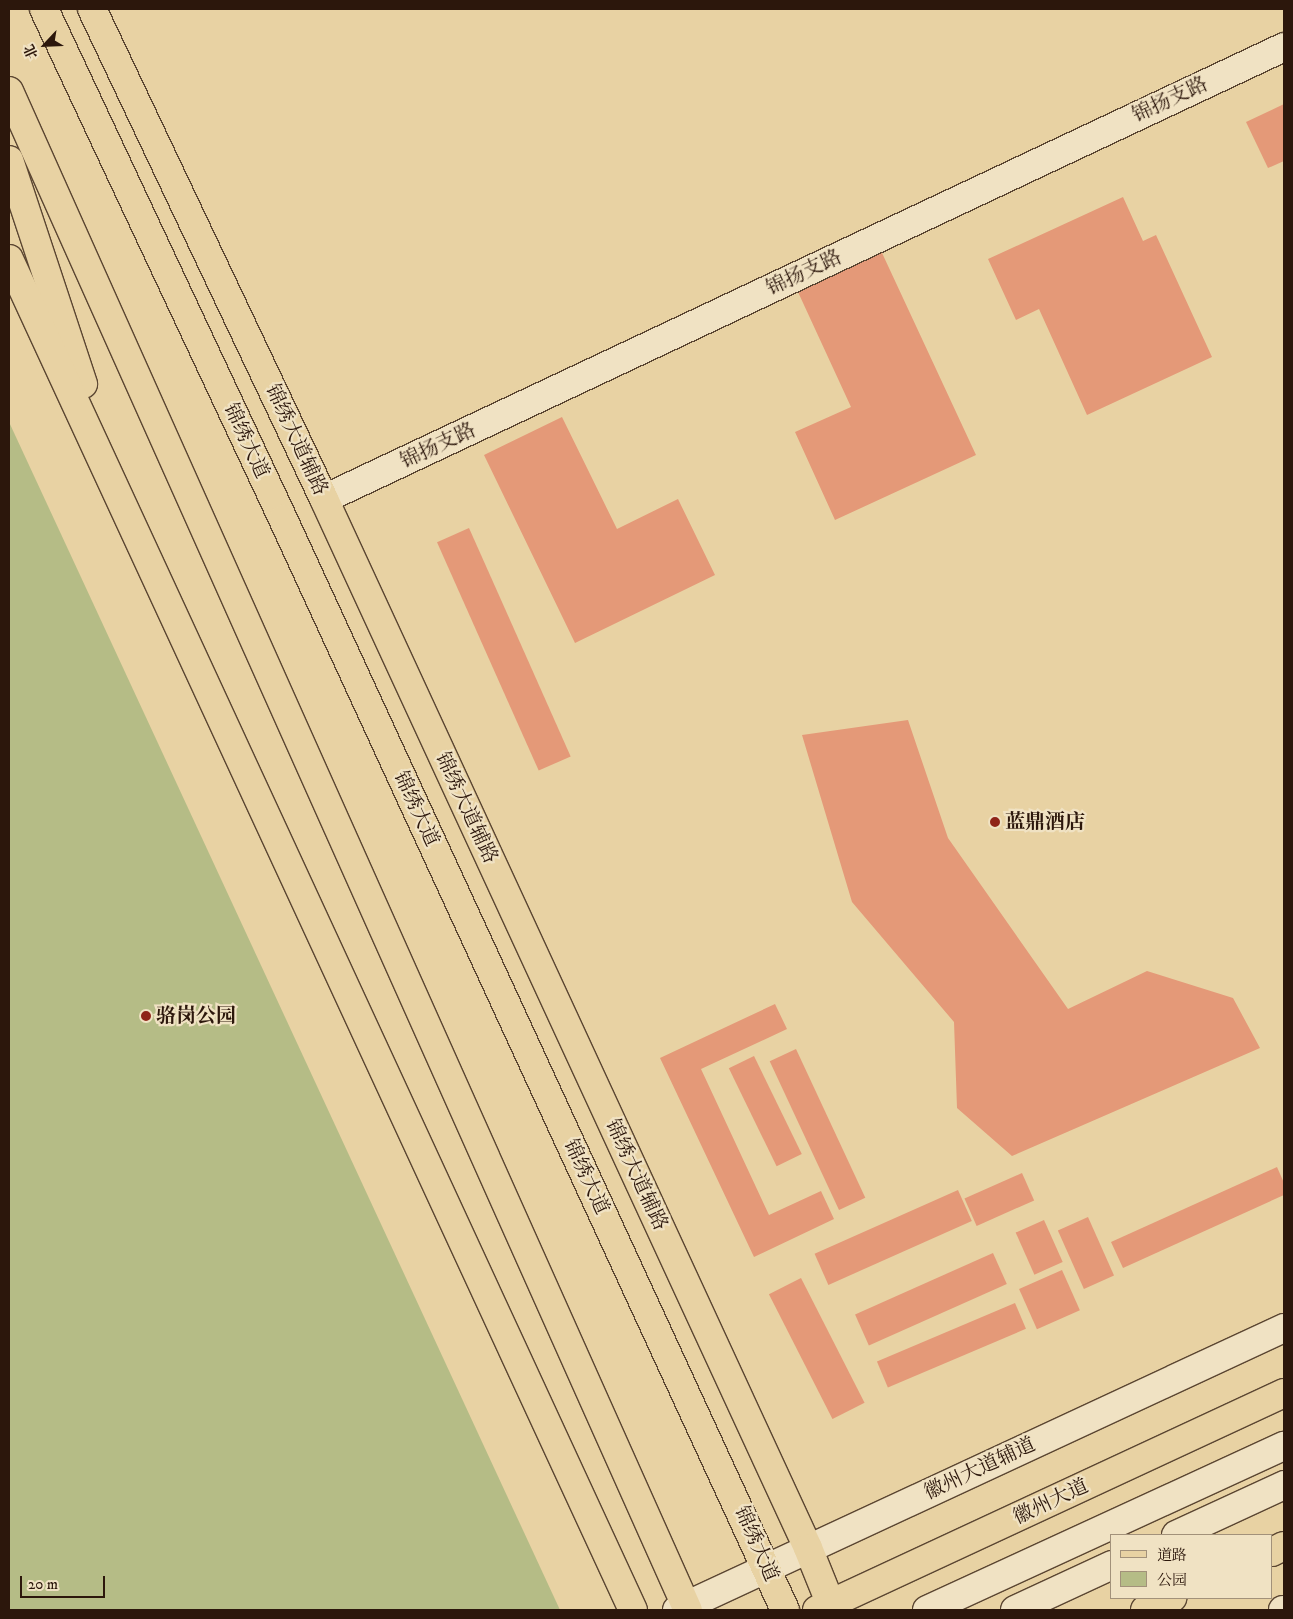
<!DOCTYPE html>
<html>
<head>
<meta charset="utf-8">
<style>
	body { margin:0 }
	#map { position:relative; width:1293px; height:1619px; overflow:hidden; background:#e8d2a3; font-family:"IM FELL DW Pica","Noto Serif SC",serif }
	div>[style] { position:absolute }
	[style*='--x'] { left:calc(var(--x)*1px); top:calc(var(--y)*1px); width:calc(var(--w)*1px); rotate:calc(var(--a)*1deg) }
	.green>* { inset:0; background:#b5bc86 }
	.building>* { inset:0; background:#e49978; transform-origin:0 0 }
	.roads { filter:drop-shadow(1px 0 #5b4632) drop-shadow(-1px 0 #5b4632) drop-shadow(0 1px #5b4632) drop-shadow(0 -1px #5b4632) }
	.minor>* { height:28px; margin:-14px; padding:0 14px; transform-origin:14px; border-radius:14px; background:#f0e2c3 }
	.major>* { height:28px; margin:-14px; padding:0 14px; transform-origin:14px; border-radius:14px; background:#e8d2a3 }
	.dots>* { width:14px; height:14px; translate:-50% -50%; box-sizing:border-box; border:2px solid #f0e2c3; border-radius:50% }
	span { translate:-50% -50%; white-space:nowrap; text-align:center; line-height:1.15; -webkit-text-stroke:4.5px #f0e2c3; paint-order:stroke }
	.street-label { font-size:20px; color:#2c170c }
	.poi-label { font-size:20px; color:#2c170c; font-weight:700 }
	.left { translate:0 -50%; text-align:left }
	.frame { position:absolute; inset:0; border:10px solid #2c170c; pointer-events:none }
	.legend { position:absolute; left:1110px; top:1534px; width:162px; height:65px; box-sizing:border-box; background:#f0e2c3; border:1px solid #a2917a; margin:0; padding:6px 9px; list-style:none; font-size:15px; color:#2c170c }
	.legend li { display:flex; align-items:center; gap:10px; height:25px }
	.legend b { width:25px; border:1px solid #a2917a }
	.north { position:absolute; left:20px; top:20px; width:50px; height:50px; -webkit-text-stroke:4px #f0e2c3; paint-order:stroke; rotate:245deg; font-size:14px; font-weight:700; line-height:20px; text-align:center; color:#2c170c }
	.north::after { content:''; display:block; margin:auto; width:18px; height:22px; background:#2c170c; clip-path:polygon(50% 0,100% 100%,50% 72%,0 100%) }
	.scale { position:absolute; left:20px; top:1576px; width:85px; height:22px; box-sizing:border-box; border:2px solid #2c170c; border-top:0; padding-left:6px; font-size:15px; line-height:18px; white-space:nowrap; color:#2c170c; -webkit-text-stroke:4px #f0e2c3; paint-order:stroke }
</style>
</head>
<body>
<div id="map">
	<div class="green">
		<i style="clip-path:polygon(9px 422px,560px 1610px,9px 1610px)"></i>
	</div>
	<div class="building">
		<i style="clip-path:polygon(1284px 104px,1284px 161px,1268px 168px,1246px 122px)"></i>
		<i style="clip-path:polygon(1123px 197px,1143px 241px,1156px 235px,1212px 357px,1087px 415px,1039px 309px,1016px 320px,988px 259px)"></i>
		<i style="clip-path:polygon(876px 240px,976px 455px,835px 520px,795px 432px,851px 407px,792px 279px)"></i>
		<i style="clip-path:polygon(562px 417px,617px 529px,678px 499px,715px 575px,575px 643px,484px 455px)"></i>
		<i style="left:469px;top:528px;width:250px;height:35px;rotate:66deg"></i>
		<i style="clip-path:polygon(908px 720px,948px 838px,1068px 1009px,1147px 971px,1233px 998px,1260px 1048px,1012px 1156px,957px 1108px,954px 1022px,852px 902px,802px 735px)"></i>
		<i style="clip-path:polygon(775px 1004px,787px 1029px,701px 1069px,769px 1215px,821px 1191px,834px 1219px,754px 1257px,660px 1058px)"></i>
		<i style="left:796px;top:1049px;width:164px;height:29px;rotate:65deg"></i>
		<i style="left:754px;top:1056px;width:109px;height:28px;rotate:64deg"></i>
		<i style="clip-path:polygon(1277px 1167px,1284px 1183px,1284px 1195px,1123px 1268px,1111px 1242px)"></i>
		<i style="left:1022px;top:1173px;width:30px;height:63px;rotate:66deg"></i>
		<i style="left:958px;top:1190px;width:34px;height:157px;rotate:66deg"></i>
		<i style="left:1088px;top:1217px;width:64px;height:33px;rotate:66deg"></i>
		<i style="left:1044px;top:1220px;width:46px;height:31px;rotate:66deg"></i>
		<i style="left:993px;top:1253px;width:34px;height:151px;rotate:66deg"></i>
		<i style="left:1062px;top:1270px;width:44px;height:47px;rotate:66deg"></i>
		<i style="left:801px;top:1278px;width:140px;height:36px;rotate:63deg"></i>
		<i style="left:1015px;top:1303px;width:28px;height:150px;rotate:67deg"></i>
	</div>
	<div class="roads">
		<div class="minor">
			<i style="--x:324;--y:499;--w:1061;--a:-25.21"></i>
			<i style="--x:1176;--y:1535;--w:119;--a:-24.8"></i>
			<i style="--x:677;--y:1610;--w:669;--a:-24.92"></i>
			<i style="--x:927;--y:1610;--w:393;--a:-24.7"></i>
			<i style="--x:1015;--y:1610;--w:107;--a:-24.9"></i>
			<i style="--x:1283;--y:1610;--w:1;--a:0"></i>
		</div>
		<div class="major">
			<i style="--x:44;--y:9;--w:563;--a:64.89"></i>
			<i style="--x:283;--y:519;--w:1201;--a:65.29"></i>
			<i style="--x:92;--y:9;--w:542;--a:64.66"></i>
			<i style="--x:324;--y:499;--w:1155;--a:65.23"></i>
			<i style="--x:808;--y:1548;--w:67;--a:68"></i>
			<i style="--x:9;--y:91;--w:1664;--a:65.92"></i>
			<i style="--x:9;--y:160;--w:236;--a:71.7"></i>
			<i style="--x:9;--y:259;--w:1488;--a:65.21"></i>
			<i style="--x:1272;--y:1552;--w:13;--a:-27"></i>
			<i style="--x:817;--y:1610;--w:515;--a:-24.92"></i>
			<i style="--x:1145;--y:1610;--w:30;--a:-24"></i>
		</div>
	</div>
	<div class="dots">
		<i style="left:995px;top:822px;background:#8f2418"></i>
		<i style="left:146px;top:1016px;background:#8f2418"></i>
	</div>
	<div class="street-label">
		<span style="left:1170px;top:100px;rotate:-25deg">锦扬支路</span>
		<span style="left:804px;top:273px;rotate:-25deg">锦扬支路</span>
		<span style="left:296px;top:440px;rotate:65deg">锦绣大道辅路</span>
		<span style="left:246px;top:441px;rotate:65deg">锦绣大道</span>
		<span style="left:438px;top:446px;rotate:-25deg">锦扬支路</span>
		<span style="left:466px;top:808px;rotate:65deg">锦绣大道辅路</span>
		<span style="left:416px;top:809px;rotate:65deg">锦绣大道</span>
		<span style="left:636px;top:1175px;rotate:65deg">锦绣大道辅路</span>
		<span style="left:586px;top:1177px;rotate:65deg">锦绣大道</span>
		<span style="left:980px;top:1469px;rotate:-25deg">徽州大道辅道</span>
		<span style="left:1051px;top:1502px;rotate:-25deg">徽州大道</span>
		<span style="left:756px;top:1544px;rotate:66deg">锦绣大道</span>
	</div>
	<div class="poi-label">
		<span class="left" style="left:1005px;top:822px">蓝鼎酒店</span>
		<span class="left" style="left:156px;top:1016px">骆岗公园</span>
	</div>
	<div class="frame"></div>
	<ul class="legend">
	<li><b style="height:6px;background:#e8d2a3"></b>道路</li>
	<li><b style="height:14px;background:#b5bc86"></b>公园</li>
	</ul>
	<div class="north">北</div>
	<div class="scale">20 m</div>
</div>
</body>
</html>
